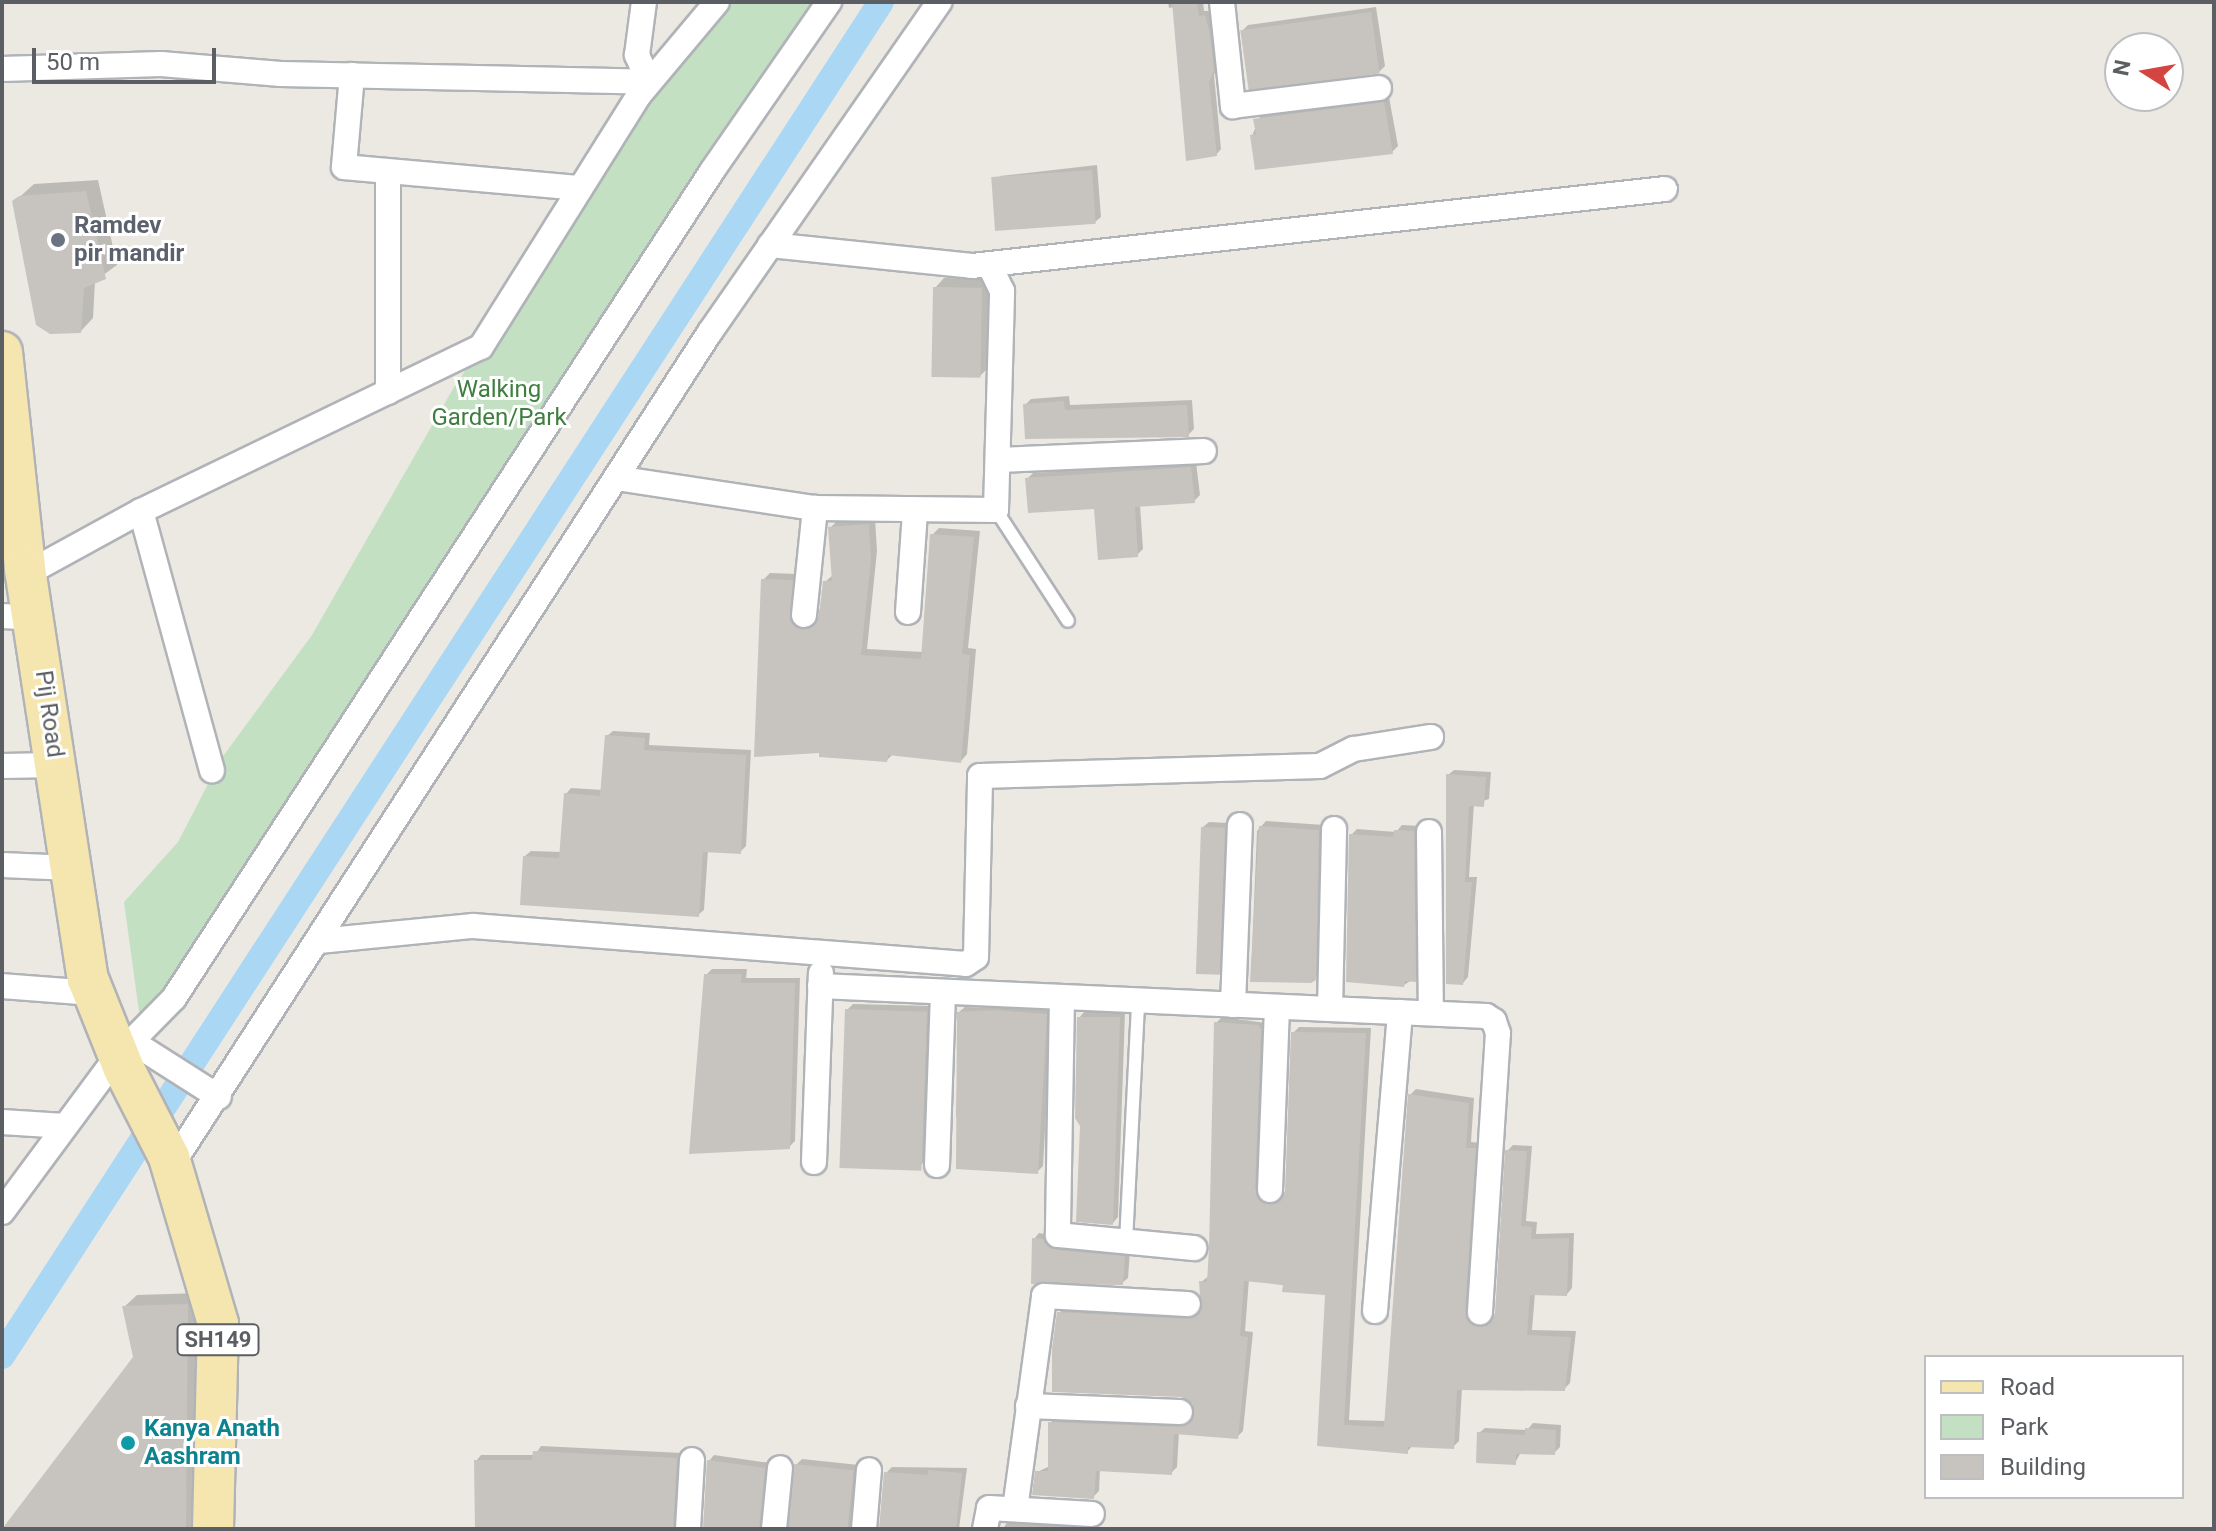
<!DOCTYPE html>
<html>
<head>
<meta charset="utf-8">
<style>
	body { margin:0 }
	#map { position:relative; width:2216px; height:1531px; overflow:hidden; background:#ece9e3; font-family:Roboto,sans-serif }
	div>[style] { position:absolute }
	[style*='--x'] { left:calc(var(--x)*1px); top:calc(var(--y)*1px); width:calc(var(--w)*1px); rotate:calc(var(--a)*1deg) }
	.green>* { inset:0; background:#c3e1c2 }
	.shadow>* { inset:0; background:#0003 }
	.canal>* { height:26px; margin:-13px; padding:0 13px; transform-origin:13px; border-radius:13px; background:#aad8f4 }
	.building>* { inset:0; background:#c7c4c0; transform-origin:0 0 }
	.roads { filter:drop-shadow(2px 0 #b0b3b7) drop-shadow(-2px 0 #b0b3b7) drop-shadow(0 2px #b0b3b7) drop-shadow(0 -2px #b0b3b7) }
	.service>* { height:12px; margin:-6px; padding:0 6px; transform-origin:6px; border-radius:6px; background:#fff }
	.minor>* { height:24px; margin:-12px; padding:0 12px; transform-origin:12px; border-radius:12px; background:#fff }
	.primary>* { height:40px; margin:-20px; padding:0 20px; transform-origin:20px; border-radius:20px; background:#f5e6af }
	.dots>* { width:22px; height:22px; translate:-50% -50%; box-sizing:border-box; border:4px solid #fff; border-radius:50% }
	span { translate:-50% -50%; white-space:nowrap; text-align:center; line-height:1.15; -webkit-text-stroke:6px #fff; paint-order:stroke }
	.shield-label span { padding:2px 6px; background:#fff; border:2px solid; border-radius:6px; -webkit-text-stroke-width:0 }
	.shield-label { font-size:22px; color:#5b5e62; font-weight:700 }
	.worship-label { font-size:24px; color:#5b616d; font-weight:700 }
	.left { translate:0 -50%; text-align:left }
	.park-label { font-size:24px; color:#3e7e3e }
	.street-label { font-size:24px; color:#5b5e62 }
	.culture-label { font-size:24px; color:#0d838f; font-weight:700 }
	.frame { position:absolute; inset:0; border:4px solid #5b5e62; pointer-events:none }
	.legend { position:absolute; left:1924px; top:1355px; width:260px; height:144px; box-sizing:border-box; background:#fff; border:2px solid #bdbfc0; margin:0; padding:10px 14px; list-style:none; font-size:24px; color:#5b5e62 }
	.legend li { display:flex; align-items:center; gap:16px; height:40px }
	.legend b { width:40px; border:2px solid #bdbfc0 }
	.north { position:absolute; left:2104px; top:32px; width:80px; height:80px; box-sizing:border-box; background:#fff; border:2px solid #bdbfc0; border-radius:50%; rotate:281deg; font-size:22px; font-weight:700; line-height:32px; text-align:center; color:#5b5e62 }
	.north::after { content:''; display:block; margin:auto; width:28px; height:36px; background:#d44541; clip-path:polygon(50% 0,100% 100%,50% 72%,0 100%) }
	.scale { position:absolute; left:32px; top:48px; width:184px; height:36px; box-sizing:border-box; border:4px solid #5b5e62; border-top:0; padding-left:10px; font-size:24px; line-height:28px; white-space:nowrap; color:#5b5e62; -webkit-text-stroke:6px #fff; paint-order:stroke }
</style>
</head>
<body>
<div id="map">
	<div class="green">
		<i style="clip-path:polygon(732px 2px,812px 2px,513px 471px,270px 827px,168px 993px,140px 1019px,124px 902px,178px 842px,221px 759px,312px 635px,454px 387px,668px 73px)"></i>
	</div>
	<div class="shadow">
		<i style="clip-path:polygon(1168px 2px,1203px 2px,1204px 11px,1210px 11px,1219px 63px,1214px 75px,1221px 149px,1216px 155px,1174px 7px,1169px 8px)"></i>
		<i style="clip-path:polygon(1376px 7px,1385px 66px,1379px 72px,1242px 31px,1248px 25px)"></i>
		<i style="clip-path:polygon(1389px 97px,1398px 146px,1392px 152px,1252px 136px,1261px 114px)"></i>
		<i style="clip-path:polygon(1097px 165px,1101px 217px,1095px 222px,995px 182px,1000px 176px)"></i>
		<i style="clip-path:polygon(98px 180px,117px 265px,95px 281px,93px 318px,81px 331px,14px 202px,34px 184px)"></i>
		<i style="clip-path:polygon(944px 278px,990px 279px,989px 367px,980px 376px,935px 288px)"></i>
		<i style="clip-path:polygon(1069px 396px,1070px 405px,1192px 400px,1194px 429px,1188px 435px,1025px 405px,1031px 399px)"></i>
		<i style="clip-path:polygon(1196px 462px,1200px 495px,1194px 501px,1140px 505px,1143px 549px,1137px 555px,1096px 506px,1027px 479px,1033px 473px)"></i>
		<i style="clip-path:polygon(875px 518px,877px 551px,867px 649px,923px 652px,932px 535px,939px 528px,980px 531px,968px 648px,976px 649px,967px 754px,961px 761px,893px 754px,887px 760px,821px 751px,763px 580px,770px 573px,798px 574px,809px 624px,817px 623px,825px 582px,833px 575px,830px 528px,837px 521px)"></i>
		<i style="clip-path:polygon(613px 731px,650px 733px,649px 745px,751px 750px,746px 846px,740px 852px,708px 850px,704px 910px,698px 915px,525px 856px,531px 851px,562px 852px,566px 794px,571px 788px,603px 790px,607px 736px)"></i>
		<i style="clip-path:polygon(1454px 770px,1491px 772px,1489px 799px,1474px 804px,1469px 877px,1477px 877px,1468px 977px,1463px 983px,1448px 775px)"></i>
		<i style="clip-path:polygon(1266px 821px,1324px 825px,1321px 972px,1315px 978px,1251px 976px,1257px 831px)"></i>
		<i style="clip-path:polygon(1209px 822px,1230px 823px,1224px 968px,1218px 974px,1203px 827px)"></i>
		<i style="clip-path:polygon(1402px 825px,1419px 826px,1421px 974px,1404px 985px,1351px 835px,1357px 829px,1396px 832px)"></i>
		<i style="clip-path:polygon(712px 969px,747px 969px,746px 978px,800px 978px,795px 1141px,789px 1147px,706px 975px)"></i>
		<i style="clip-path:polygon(853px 1004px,932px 1006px,924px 1162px,918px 1168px,847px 1010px)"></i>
		<i style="clip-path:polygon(965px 1007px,1052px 1009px,1043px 1166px,1037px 1172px,956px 1117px,959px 1012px)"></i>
		<i style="clip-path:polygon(1084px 1012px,1125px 1012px,1118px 1217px,1113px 1223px,1082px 1116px,1079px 1018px)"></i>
		<i style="clip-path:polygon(1222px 1017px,1266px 1023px,1275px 1200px,1287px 1191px,1293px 1033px,1299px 1027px,1371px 1028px,1349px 1420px,1386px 1421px,1410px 1095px,1416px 1089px,1474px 1098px,1471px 1142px,1481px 1143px,1477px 1319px,1492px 1320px,1497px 1314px,1507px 1151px,1513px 1145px,1532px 1146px,1526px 1221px,1537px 1222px,1536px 1234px,1574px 1233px,1572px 1288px,1567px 1294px,1535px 1293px,1532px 1330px,1576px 1331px,1570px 1383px,1564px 1389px,1462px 1388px,1459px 1441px,1453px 1447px,1413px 1445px,1407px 1452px,1319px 1445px,1327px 1293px,1249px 1279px,1245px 1331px,1253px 1332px,1243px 1431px,1237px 1437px,1179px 1432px,1177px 1467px,1171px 1473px,1100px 1469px,1099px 1491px,1093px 1497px,1037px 1472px,1050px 1466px,1050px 1423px,1056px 1417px,1187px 1422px,1197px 1413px,1195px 1403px,1059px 1313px,1065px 1307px,1195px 1314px,1203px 1310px,1201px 1282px,1209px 1276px,1216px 1023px)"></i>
		<i style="clip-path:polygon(1039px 1233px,1130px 1251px,1128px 1278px,1122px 1283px,1034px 1239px)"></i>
		<i style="clip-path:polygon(200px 1293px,198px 1522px,191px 1529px,5px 1529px,135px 1357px,124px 1307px,137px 1295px)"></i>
		<i style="clip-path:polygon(1533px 1423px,1561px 1425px,1560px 1447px,1554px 1453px,1521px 1452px,1515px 1463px,1479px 1433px,1485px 1428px,1527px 1430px)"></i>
		<i style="clip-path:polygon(541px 1446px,682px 1453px,681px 1529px,475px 1529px,476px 1461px,481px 1455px,535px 1455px)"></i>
		<i style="clip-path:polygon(714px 1455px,770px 1463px,767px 1529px,705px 1529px,709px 1461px)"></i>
		<i style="clip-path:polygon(802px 1459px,859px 1465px,857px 1529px,791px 1529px,796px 1465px)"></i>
		<i style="clip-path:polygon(892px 1467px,967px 1468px,959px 1529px,881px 1529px,886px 1473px)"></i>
		<i style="clip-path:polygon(1009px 1519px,1096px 1524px,1096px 1529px,1003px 1529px)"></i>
	</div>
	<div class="canal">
		<i style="--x:2;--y:1356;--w:1614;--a:-57.01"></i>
	</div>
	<div class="building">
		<i style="clip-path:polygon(1172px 2px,1197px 2px,1199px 16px,1205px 15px,1210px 34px,1214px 70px,1209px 82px,1217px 156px,1186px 161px)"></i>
		<i style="left:1371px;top:12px;width:62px;height:132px;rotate:82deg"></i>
		<i style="clip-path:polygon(1384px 102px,1393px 154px,1255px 170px,1250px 135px,1256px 134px,1253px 119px)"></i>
		<i style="left:1092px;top:170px;width:54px;height:101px;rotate:86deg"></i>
		<i style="clip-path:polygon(86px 191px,106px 279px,84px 288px,81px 333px,50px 334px,36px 325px,12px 201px,19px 196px)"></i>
		<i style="left:933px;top:287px;width:49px;height:90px;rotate:1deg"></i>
		<i style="clip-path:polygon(1064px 401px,1065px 410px,1187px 405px,1189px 437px,1025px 439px,1023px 404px)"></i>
		<i style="clip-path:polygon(1191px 467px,1195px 503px,1135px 507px,1138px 557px,1098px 560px,1094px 509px,1028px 513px,1025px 478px)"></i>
		<i style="clip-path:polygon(869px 524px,871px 559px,861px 655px,921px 659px,930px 534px,974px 537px,962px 654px,970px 655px,961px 763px,888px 755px,887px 762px,819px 757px,819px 753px,754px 757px,761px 579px,793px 580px,790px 620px,802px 630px,811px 628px,819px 617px,823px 581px,832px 581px,828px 527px)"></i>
		<i style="clip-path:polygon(605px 735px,645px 738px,644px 750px,746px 755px,741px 854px,703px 852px,699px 917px,520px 905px,523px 856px,559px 858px,564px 793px,600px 796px)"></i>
		<i style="clip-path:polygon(1446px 774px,1486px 777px,1484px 807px,1469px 806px,1465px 882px,1472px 882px,1463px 985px,1446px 984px)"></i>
		<i style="clip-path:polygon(1259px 826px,1319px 830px,1316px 980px,1311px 983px,1250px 982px)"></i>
		<i style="left:1201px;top:827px;width:24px;height:147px;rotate:2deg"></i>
		<i style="clip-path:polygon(1394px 830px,1414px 831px,1416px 982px,1405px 981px,1404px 987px,1346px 982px,1349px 834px,1393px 837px)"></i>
		<i style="clip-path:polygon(704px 974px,742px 974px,741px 983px,795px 983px,790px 1149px,689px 1154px)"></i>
		<i style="left:845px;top:1009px;width:82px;height:159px;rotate:2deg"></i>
		<i style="clip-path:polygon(997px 1010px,1047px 1014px,1038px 1174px,956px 1169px,957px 1012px)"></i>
		<i style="clip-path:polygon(1077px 1017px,1120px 1017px,1113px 1225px,1076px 1222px,1080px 1126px,1075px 1118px)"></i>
		<i style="clip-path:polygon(1214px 1022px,1258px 1025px,1261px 1030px,1255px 1189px,1269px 1205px,1278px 1203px,1285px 1191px,1291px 1032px,1366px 1033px,1344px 1425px,1384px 1427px,1408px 1094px,1469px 1103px,1466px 1148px,1476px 1148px,1465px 1311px,1478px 1327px,1487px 1325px,1495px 1313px,1505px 1150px,1527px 1151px,1521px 1226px,1532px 1227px,1531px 1239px,1569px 1238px,1567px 1296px,1530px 1295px,1527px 1335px,1571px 1337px,1565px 1391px,1457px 1390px,1454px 1449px,1408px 1447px,1408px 1454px,1317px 1446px,1325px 1295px,1282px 1292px,1283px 1285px,1244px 1281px,1240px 1336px,1248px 1337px,1238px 1439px,1174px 1434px,1172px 1475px,1096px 1471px,1094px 1499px,1032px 1495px,1035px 1471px,1048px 1471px,1048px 1422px,1179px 1427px,1193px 1419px,1193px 1404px,1181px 1397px,1052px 1392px,1052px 1349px,1057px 1312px,1187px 1319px,1201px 1312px,1199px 1281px,1207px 1282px,1209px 1249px)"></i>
		<i style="clip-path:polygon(1032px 1238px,1044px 1239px,1057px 1250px,1125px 1256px,1123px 1285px,1031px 1284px)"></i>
		<i style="clip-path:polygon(188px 1304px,186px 1529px,2px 1529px,133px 1357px,122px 1306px)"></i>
		<i style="clip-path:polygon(1525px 1428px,1556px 1430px,1555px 1455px,1516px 1454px,1516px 1465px,1476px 1463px,1477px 1432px,1525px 1435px)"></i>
		<i style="clip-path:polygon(533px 1451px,677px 1458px,673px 1529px,475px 1529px,474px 1460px,532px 1460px)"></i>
		<i style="clip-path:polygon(707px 1460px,765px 1468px,759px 1529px,703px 1529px)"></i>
		<i style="left:794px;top:1464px;width:60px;height:65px;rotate:6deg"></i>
		<i style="clip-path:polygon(928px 1470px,962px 1473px,956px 1529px,879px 1529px,884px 1472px,928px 1475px)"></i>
	</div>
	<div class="roads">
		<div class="service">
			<i style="--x:996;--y:510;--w:132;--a:57"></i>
			<i style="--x:1126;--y:1242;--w:241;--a:-87.1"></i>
		</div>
		<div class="minor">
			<i style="--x:1222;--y:2;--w:105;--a:84"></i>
			<i style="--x:1233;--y:106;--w:147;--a:-7"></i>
			<i style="--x:2;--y:69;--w:159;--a:-1.8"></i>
			<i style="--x:161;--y:64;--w:120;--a:4.8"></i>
			<i style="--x:281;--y:74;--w:368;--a:1.2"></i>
			<i style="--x:649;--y:82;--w:30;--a:-114"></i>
			<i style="--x:637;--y:55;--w:53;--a:-82.5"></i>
			<i style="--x:352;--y:75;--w:92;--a:95"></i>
			<i style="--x:344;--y:167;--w:237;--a:5.1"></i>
			<i style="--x:770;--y:245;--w:203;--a:5.9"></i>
			<i style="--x:972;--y:266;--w:697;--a:-6.34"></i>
			<i style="--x:388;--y:392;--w:220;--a:-90"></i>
			<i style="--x:1000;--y:460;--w:204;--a:-2.5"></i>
			<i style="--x:616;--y:478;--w:201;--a:8.6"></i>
			<i style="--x:815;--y:508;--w:181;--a:0.6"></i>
			<i style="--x:996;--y:510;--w:219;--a:-88.4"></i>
			<i style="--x:1002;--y:291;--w:30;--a:-116"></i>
			<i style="--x:141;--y:511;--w:269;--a:74.7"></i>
			<i style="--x:26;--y:574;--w:131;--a:-28.7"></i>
			<i style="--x:141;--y:511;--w:377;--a:-25.8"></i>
			<i style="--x:481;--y:347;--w:297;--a:-57.9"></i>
			<i style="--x:639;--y:95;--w:121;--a:-50"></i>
			<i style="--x:908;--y:612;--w:100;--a:-86"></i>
			<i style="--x:804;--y:615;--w:108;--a:-84.1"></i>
			<i style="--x:2;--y:616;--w:33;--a:3"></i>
			<i style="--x:2;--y:766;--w:54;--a:-1.1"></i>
			<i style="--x:1429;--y:832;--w:181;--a:89.4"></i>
			<i style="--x:2;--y:865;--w:70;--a:2.5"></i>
			<i style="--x:319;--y:941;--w:155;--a:-5.6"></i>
			<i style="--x:473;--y:926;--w:494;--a:4.4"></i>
			<i style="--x:966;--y:964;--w:12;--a:-35"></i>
			<i style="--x:976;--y:957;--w:181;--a:-88.7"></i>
			<i style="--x:980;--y:776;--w:340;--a:-1.7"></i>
			<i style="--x:1320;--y:766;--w:38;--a:-27"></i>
			<i style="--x:1354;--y:749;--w:78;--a:-8.9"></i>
			<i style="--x:2;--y:986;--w:92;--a:4.4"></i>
			<i style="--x:820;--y:986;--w:667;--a:2.58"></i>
			<i style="--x:1486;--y:1016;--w:9;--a:32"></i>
			<i style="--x:1494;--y:1021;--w:13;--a:72"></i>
			<i style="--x:1498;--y:1033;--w:280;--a:93.7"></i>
			<i style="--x:1062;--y:997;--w:238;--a:91"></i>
			<i style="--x:1058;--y:1235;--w:137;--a:5.5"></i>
			<i style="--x:1233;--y:1005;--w:180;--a:-87.8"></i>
			<i style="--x:1330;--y:1009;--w:180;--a:-88.7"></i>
			<i style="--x:131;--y:1041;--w:104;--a:32.5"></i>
			<i style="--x:2;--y:1122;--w:63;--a:3.6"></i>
			<i style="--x:814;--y:1162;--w:189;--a:-87.9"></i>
			<i style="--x:937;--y:1165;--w:173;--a:-88"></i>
			<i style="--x:171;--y:1166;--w:993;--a:-57.13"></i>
			<i style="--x:710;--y:332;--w:402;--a:-55.2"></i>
			<i style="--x:1270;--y:1190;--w:183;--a:-87.8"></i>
			<i style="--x:2;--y:1212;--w:197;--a:-53.5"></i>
			<i style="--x:119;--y:1054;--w:78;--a:-45.5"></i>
			<i style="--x:174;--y:998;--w:987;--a:-56.95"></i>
			<i style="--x:712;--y:171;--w:206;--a:-55.3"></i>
			<i style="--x:1375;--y:1311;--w:300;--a:-85.2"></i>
			<i style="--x:1028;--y:1406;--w:152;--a:2.3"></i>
			<i style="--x:1015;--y:1509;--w:215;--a:-82.2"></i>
			<i style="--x:1044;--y:1296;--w:144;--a:3.2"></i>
			<i style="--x:688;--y:1529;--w:69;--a:-86.7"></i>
			<i style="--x:774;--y:1529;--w:61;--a:-84.4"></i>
			<i style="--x:864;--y:1529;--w:59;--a:-85.2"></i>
			<i style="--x:985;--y:1529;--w:21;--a:-79"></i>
			<i style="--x:989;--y:1508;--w:103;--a:3.3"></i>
		</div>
		<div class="primary">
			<i style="--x:2;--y:352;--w:218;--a:83.9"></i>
			<i style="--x:25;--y:569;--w:415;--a:81.3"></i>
			<i style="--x:88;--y:979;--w:97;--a:68.2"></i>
			<i style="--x:124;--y:1069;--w:99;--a:62.9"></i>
			<i style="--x:169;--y:1157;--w:174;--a:73.6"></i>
			<i style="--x:218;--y:1324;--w:205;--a:91.4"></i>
		</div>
	</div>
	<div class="dots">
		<i style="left:58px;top:240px;background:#6b7280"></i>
		<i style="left:128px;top:1443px;background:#0f9aa8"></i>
	</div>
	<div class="shield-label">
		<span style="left:218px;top:1340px">SH149</span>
	</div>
	<div class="worship-label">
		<span class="left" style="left:74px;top:240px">Ramdev<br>pir mandir</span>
	</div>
	<div class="park-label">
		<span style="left:499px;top:404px">Walking<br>Garden/Park</span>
	</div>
	<div class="street-label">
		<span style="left:49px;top:714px;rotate:82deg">Pij Road</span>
	</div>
	<div class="culture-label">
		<span class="left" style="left:144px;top:1443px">Kanya Anath<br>Aashram</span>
	</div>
	<div class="frame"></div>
	<ul class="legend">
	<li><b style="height:10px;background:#f5e6af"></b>Road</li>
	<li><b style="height:22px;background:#c3e1c2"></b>Park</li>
	<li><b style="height:22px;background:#c7c4c0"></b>Building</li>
	</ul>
	<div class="north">N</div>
	<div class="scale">50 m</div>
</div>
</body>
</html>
